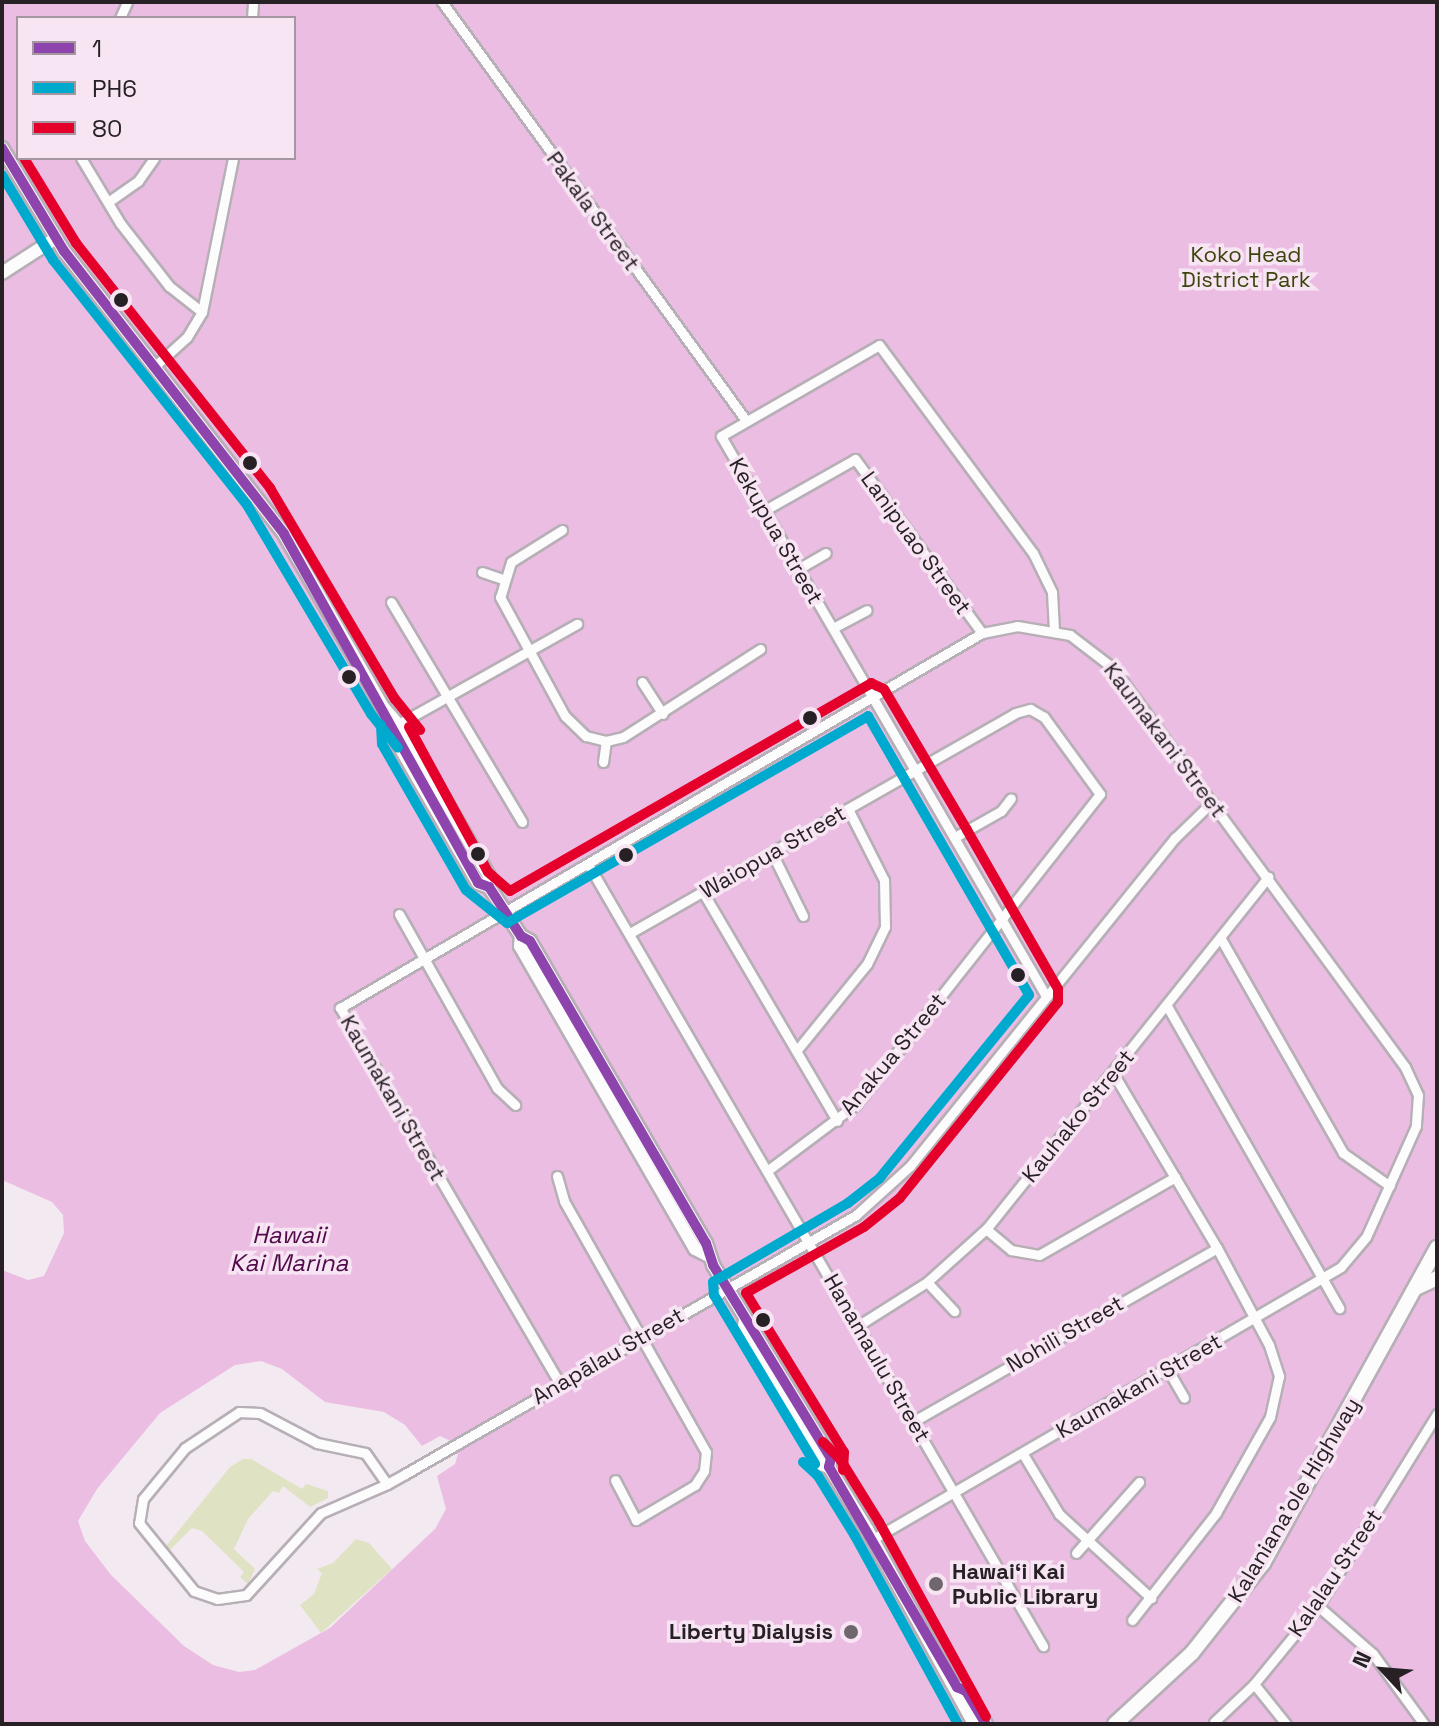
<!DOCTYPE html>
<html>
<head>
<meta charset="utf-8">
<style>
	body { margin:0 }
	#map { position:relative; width:1439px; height:1726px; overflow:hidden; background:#f3e9f1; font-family:"Space Grotesk",sans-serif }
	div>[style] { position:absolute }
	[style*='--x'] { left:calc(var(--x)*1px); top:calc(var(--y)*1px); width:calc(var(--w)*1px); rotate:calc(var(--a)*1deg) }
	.green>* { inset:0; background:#e0e2c4 }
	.water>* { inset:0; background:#ebbde2 }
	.roads { filter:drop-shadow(2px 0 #b7afb6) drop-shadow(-2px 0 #b7afb6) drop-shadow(0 2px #b7afb6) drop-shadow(0 -2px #b7afb6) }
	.street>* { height:9px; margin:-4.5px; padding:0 4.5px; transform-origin:4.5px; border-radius:4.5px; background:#fdfcfd }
	.secondary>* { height:12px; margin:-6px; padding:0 6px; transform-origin:6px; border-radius:6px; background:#fdfcfd }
	.primary>* { height:14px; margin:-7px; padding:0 7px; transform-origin:7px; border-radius:7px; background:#fdfcfd }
	.bus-1>* { height:10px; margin:-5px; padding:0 5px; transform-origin:5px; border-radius:5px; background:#8e44ad }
	.bus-2>* { height:10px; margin:-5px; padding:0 5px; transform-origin:5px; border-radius:5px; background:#00a9ce }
	.bus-3>* { height:10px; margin:-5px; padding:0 5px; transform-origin:5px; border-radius:5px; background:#e4002b }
	.dots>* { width:22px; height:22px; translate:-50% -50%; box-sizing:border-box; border:4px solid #f7e5f3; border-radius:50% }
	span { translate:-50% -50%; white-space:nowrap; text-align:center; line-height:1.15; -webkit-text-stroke:7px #f7e5f3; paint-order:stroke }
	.street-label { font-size:22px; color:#272126 }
	.park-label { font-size:22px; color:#3c430c }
	.poi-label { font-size:22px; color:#272126; font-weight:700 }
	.left { translate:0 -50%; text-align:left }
	.right { translate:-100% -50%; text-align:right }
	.water-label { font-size:24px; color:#510a4b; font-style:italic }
	.frame { position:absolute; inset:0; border:4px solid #272126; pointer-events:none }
	.legend { position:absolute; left:16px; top:16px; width:280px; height:144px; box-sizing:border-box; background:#f7e5f3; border:2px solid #a497a1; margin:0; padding:10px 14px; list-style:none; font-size:24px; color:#272126 }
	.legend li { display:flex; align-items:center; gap:16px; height:40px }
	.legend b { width:40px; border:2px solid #a497a1 }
	.north { position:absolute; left:1343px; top:1630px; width:80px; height:80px; -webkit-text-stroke:6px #f7e5f3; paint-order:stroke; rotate:296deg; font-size:22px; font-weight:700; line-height:32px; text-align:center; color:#272126 }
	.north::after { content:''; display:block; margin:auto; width:28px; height:36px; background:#272126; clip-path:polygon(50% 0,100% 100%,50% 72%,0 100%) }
</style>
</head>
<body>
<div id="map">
	<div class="green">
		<i style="clip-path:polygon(243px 1459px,251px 1459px,302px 1489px,306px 1484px,328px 1491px,328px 1498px,310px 1507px,283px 1486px,279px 1493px,273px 1491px,248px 1519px,234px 1549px,255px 1569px,248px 1584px,240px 1577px,244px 1572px,202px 1531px,192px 1528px,166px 1554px,163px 1550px,230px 1467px)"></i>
		<i style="clip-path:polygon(356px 1539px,369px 1543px,392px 1569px,321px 1633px,300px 1605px,314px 1594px,322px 1573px,317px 1569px,333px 1563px)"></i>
	</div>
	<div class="water">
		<i style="clip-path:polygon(evenodd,2px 2px,1437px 2px,1437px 1724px,2px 1724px,2px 1270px,28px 1280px,44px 1276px,64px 1233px,63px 1215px,52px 1202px,2px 1180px,2px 2px,18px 18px,294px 18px,294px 158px,18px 158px,18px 18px,2px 2px,261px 1361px,282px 1369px,325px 1402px,384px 1412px,405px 1425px,422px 1446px,440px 1436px,451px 1441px,458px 1454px,455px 1464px,437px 1476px,446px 1509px,435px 1529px,330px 1628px,255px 1670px,239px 1672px,213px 1665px,184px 1646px,111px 1575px,85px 1541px,78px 1521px,97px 1489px,160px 1413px,235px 1365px,261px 1361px)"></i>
	</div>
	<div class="roads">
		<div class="street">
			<i style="--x:442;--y:2;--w:515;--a:54"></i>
			<i style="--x:120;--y:18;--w:17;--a:-66"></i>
			<i style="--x:252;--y:18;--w:16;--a:-86"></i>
			<i style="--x:81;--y:158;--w:76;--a:59"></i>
			<i style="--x:120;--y:223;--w:80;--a:52.1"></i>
			<i style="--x:169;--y:286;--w:42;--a:38.2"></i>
			<i style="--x:108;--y:202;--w:37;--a:-35"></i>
			<i style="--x:138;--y:181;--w:28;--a:-55"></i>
			<i style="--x:155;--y:366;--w:43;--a:-42.2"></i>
			<i style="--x:187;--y:337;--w:29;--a:-59"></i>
			<i style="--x:202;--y:312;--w:157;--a:-78.6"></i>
			<i style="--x:765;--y:510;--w:103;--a:-29.5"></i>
			<i style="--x:855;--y:459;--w:215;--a:53.9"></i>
			<i style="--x:562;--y:530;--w:60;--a:147.9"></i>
			<i style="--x:511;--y:562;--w:37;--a:107"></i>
			<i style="--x:500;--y:597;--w:136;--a:61.4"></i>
			<i style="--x:565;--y:716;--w:29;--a:44"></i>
			<i style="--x:586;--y:736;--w:21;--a:14"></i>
			<i style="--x:606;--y:741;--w:17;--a:-13"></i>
			<i style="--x:623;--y:737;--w:163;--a:-32.7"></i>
			<i style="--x:798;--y:569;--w:32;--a:-30"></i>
			<i style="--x:482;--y:572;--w:21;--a:19"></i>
			<i style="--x:391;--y:602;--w:256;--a:59.2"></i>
			<i style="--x:833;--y:628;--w:38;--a:-28"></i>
			<i style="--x:642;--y:682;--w:38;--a:57"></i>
			<i style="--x:395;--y:726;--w:209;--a:-29.3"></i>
			<i style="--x:603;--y:762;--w:21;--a:-82"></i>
			<i style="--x:955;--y:837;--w:53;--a:-29.5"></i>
			<i style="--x:1001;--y:811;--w:16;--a:-52"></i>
			<i style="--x:773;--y:855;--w:68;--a:63.8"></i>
			<i style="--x:588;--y:864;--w:905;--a:59.81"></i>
			<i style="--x:704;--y:894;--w:263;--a:59.6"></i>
			<i style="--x:399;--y:914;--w:200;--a:60.6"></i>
			<i style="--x:497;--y:1088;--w:25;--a:43"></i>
			<i style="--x:630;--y:933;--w:443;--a:-29.7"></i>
			<i style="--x:1015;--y:713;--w:16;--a:-15"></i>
			<i style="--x:1030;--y:709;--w:16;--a:30"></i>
			<i style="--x:1044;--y:717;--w:95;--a:54"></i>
			<i style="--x:1100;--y:794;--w:396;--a:128.2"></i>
			<i style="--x:855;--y:1105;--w:109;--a:143.2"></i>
			<i style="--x:1221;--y:939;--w:246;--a:60.3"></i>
			<i style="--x:1343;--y:1153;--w:57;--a:35.1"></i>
			<i style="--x:1046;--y:996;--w:647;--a:-120.13"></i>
			<i style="--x:721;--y:436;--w:182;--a:-29.9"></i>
			<i style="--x:879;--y:345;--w:259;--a:53.5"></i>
			<i style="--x:1033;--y:553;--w:43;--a:64"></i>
			<i style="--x:1052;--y:592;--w:38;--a:87"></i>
			<i style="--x:1167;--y:1006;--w:348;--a:60.3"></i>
			<i style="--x:797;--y:1050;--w:111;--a:-50.9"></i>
			<i style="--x:867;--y:964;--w:41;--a:-64.1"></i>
			<i style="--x:885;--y:927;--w:47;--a:-91.2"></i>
			<i style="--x:884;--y:880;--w:80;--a:-116.9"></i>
			<i style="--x:1113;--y:1073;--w:204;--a:59.3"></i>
			<i style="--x:1217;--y:1248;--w:110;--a:61.8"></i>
			<i style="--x:1269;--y:1345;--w:33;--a:72"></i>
			<i style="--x:1279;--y:1376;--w:42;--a:102.4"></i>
			<i style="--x:1270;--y:1417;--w:110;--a:119.4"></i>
			<i style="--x:1216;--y:1513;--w:136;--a:128.1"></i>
			<i style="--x:557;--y:1176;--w:26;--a:74"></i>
			<i style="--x:564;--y:1201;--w:288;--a:60.5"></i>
			<i style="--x:706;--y:1452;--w:19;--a:96"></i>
			<i style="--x:704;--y:1471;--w:17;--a:123"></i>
			<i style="--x:695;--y:1485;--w:69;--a:149.3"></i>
			<i style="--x:636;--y:1520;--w:45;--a:-117.7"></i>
			<i style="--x:986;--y:1229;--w:33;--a:40"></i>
			<i style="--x:1011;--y:1250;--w:28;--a:10"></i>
			<i style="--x:1039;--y:1255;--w:157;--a:-29.8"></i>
			<i style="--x:927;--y:1282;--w:40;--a:47"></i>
			<i style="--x:859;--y:1325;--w:80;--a:-32.3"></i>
			<i style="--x:927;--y:1282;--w:81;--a:-42"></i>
			<i style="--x:987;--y:1228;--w:450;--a:-51.3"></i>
			<i style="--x:1168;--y:1370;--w:32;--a:60"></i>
			<i style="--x:560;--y:1384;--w:436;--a:-120.3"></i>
			<i style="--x:340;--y:1008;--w:743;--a:-30.29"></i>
			<i style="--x:982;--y:633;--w:36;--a:-11"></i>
			<i style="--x:1017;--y:626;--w:54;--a:9.6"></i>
			<i style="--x:1070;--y:635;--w:54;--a:37.5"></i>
			<i style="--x:1113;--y:668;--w:494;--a:53.8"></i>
			<i style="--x:1405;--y:1067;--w:31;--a:65"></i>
			<i style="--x:1418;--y:1095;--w:31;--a:94"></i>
			<i style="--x:1416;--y:1126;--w:122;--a:114.2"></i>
			<i style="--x:1366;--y:1237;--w:39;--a:130"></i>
			<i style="--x:1341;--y:1267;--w:541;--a:149.83"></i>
			<i style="--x:914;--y:1421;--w:349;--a:-29.7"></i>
			<i style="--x:1023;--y:1454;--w:70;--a:59"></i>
			<i style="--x:1059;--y:1514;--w:125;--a:42.4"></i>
			<i style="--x:387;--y:1484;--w:38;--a:-125"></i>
			<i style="--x:365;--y:1453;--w:49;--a:-168.2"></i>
			<i style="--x:317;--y:1443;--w:64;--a:-152.2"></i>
			<i style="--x:260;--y:1413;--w:21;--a:-177"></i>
			<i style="--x:239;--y:1412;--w:65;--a:146.3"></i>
			<i style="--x:185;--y:1448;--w:66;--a:129.5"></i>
			<i style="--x:143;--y:1499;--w:24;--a:99"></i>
			<i style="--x:139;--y:1523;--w:87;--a:51"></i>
			<i style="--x:194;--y:1591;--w:24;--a:19"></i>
			<i style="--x:217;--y:1599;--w:29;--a:-8"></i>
			<i style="--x:246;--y:1595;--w:111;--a:-47.6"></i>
			<i style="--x:321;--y:1513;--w:72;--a:-23.7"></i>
			<i style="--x:387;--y:1484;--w:21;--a:-29"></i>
			<i style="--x:405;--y:1474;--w:520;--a:-29.87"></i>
			<i style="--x:856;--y:1215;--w:73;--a:-42.2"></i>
			<i style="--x:910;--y:1166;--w:422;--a:-51.1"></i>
			<i style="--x:1175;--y:838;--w:52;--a:-44.2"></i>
			<i style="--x:1076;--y:1553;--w:95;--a:-48.4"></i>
			<i style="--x:1318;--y:1606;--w:73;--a:41.1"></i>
			<i style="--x:1373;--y:1654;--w:87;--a:53.9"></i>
			<i style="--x:1254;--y:1684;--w:51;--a:51.3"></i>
			<i style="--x:1214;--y:1722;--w:55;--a:-43.5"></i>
			<i style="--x:1254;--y:1684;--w:101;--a:-50.6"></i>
			<i style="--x:1318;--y:1606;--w:226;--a:-58.2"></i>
		</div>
		<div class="secondary">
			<i style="--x:2;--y:148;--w:120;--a:59"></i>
			<i style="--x:64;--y:251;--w:358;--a:52.1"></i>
			<i style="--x:284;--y:534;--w:199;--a:60.2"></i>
			<i style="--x:383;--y:707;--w:35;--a:49"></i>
			<i style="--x:406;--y:733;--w:165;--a:59.9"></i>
			<i style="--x:489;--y:876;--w:11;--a:90"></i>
			<i style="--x:2;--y:273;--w:64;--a:-32.9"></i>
			<i style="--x:395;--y:726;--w:11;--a:95"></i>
			<i style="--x:394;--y:737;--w:168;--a:60.1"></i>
			<i style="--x:478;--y:883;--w:12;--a:20"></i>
			<i style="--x:489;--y:887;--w:59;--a:56.9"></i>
			<i style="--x:521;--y:936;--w:10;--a:29"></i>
			<i style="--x:530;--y:941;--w:350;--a:59.8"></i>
			<i style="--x:706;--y:1243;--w:23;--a:72"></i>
			<i style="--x:713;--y:1265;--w:226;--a:58.6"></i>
			<i style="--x:831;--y:1458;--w:9;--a:103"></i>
			<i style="--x:521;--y:936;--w:10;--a:96"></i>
			<i style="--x:520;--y:946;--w:350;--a:60"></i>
			<i style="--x:695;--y:1249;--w:13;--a:27"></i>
			<i style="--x:745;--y:1320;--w:12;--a:99"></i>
			<i style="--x:743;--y:1332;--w:153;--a:59.7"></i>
			<i style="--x:820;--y:1464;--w:9;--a:18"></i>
			<i style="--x:829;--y:1467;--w:73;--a:58.5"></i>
			<i style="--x:867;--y:1529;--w:222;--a:61.2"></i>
			<i style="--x:957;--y:1687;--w:10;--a:24"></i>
			<i style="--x:966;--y:1691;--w:39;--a:59"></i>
		</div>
		<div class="primary">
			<i style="--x:1416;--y:1288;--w:23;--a:-25"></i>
			<i style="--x:1115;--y:1724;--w:105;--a:-42.7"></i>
			<i style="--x:1192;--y:1653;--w:115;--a:-51.7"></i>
			<i style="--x:1263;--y:1563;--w:360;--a:-61.1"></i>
		</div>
	</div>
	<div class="bus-1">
		<i style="--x:2;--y:148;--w:120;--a:59"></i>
		<i style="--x:64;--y:251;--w:358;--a:52.1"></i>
		<i style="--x:284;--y:534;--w:399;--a:60.9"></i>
		<i style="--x:478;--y:883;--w:12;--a:20"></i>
		<i style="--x:489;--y:887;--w:59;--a:56.9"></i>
		<i style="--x:521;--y:936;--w:10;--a:29"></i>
		<i style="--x:530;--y:941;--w:350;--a:59.8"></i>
		<i style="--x:706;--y:1243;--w:23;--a:72"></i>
		<i style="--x:713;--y:1265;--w:226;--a:58.6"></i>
		<i style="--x:831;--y:1458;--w:9;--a:103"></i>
		<i style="--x:829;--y:1467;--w:255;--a:59.8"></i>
		<i style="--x:957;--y:1687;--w:10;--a:24"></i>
		<i style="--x:966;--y:1691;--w:39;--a:59"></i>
	</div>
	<div class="bus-2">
		<i style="--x:2;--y:175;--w:99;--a:59"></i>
		<i style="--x:53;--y:260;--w:313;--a:51.6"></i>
		<i style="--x:247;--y:505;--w:243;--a:59.3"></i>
		<i style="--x:371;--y:714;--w:43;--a:51.5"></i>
		<i style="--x:381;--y:725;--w:19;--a:87"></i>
		<i style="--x:382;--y:744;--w:168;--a:60.1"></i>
		<i style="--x:466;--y:890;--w:53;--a:38.8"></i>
		<i style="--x:507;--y:923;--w:416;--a:-29.8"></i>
		<i style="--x:868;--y:716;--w:322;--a:60"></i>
		<i style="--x:1029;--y:995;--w:236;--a:129.2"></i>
		<i style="--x:880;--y:1178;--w:41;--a:142"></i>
		<i style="--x:848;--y:1203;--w:156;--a:149.7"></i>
		<i style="--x:713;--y:1282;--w:13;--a:86"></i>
		<i style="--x:714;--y:1295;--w:197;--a:59.1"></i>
		<i style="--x:803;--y:1462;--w:21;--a:43"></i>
		<i style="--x:818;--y:1476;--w:70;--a:58.3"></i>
		<i style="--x:855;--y:1536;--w:214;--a:61.3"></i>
	</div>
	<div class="bus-3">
		<i style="--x:24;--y:158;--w:100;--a:58.5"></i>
		<i style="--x:76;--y:243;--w:313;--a:51.6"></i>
		<i style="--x:270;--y:488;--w:245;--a:59.4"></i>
		<i style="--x:395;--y:699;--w:40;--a:51"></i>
		<i style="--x:409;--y:727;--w:165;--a:61.4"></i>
		<i style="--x:488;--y:872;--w:29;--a:41"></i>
		<i style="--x:510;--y:891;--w:417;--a:-29.9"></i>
		<i style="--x:871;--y:683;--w:14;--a:25"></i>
		<i style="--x:884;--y:689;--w:164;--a:59.5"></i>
		<i style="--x:967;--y:830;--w:183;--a:60.2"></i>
		<i style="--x:1058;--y:989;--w:13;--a:90"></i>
		<i style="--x:1058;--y:1002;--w:252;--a:128.9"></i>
		<i style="--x:900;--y:1198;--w:46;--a:141.1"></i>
		<i style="--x:864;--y:1227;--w:135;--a:150.8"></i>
		<i style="--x:746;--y:1293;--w:187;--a:58.4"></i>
		<i style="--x:844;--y:1452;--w:18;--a:93"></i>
		<i style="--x:823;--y:1442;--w:24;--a:45"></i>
		<i style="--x:840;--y:1459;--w:74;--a:58.2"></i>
		<i style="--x:879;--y:1522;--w:222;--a:61.2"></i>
	</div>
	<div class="dots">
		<i style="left:121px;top:300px;background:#272126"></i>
		<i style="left:250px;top:463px;background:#272126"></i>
		<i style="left:349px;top:677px;background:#272126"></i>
		<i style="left:810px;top:718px;background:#272126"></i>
		<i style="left:478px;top:854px;background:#272126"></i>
		<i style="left:626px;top:855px;background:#272126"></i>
		<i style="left:1018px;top:975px;background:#272126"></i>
		<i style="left:763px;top:1320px;background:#272126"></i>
		<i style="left:936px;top:1584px;background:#6e676d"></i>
		<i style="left:851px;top:1632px;background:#6e676d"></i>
	</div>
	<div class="street-label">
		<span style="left:593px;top:211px;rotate:54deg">Pakala Street</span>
		<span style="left:776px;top:531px;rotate:60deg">Kekupua Street</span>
		<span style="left:916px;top:543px;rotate:54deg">Lanipuao Street</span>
		<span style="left:1165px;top:740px;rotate:53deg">Kaumakani Street</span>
		<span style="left:773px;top:852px;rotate:-30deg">Waiopua Street</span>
		<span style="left:893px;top:1054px;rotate:-50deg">Anakua Street</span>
		<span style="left:393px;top:1098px;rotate:60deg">Kaumakani Street</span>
		<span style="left:1078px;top:1116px;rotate:-51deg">Kauhako Street</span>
		<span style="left:1065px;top:1334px;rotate:-30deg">Nohili Street</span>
		<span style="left:608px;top:1356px;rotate:-30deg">Anapālau Street</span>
		<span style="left:877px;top:1358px;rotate:60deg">Hanamaulu Street</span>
		<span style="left:1139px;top:1386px;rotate:-30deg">Kaumakani Street</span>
		<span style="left:1294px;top:1500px;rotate:-59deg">Kalaniana’ole Highway</span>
		<span style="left:1335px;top:1573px;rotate:-56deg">Kalalau Street</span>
	</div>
	<div class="park-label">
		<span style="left:1246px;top:267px">Koko Head<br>District Park</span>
	</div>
	<div class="poi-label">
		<span class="left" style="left:952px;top:1584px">Hawaiʻi Kai<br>Public Library</span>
		<span class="right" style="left:833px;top:1632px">Liberty Dialysis</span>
	</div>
	<div class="water-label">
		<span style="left:289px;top:1249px">Hawaii<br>Kai Marina</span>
	</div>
	<div class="frame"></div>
	<ul class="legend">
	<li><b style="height:10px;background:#8e44ad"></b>1</li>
	<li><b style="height:10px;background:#00a9ce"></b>PH6</li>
	<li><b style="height:10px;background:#e4002b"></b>80</li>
	</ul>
	<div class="north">N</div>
</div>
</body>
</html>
